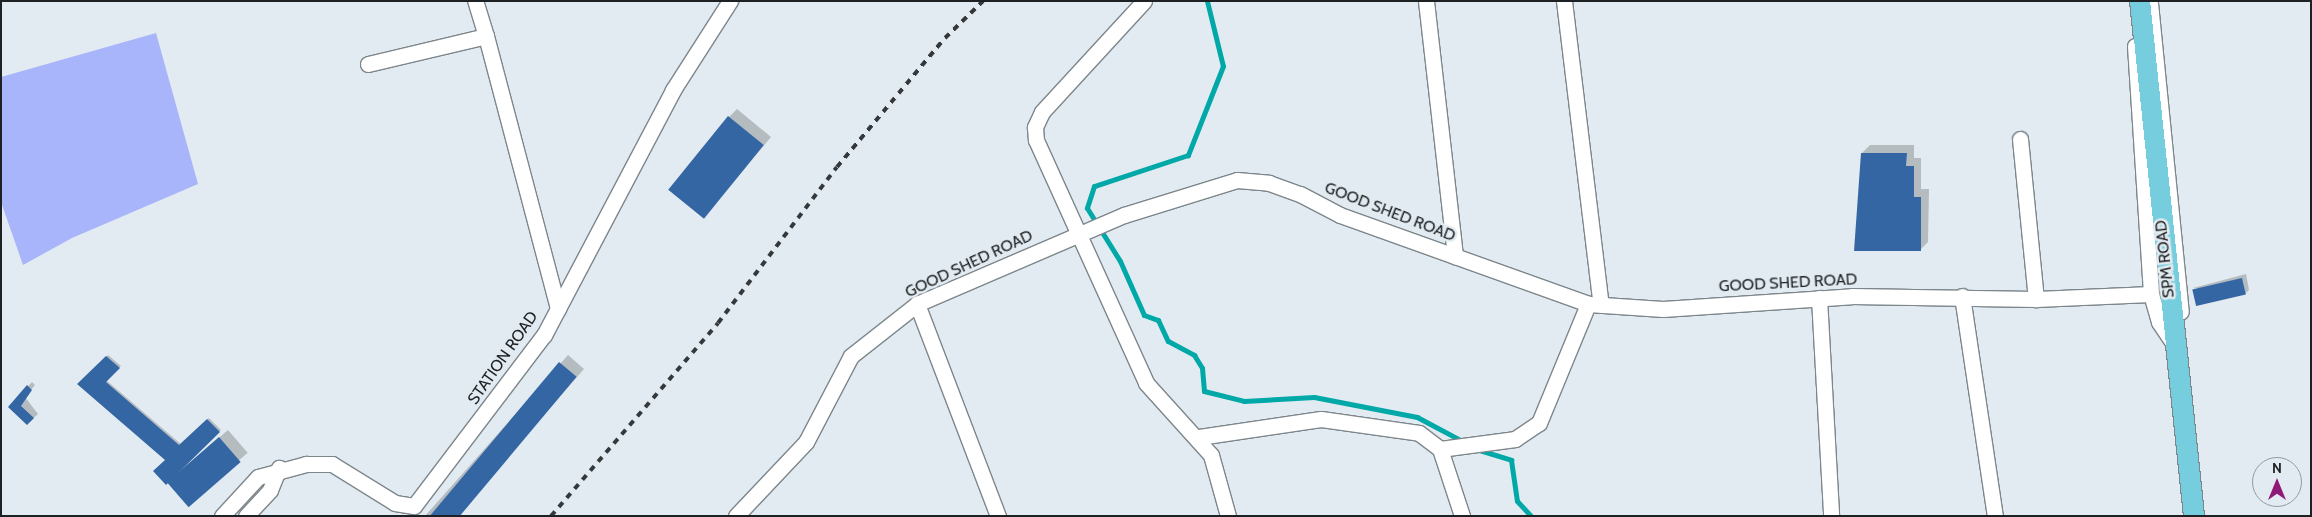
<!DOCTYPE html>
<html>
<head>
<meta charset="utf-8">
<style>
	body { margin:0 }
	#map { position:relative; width:2312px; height:517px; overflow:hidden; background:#e2ebf1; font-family:Cabin,sans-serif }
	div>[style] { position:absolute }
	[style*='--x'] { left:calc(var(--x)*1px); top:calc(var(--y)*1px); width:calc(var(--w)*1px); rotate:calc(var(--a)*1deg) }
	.green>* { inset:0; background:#a9b5fa }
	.shadow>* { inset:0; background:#0003; transform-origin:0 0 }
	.stream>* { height:5px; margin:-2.5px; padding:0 2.5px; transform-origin:2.5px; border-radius:2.5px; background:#00a8a7 }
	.building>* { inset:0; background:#3566a4; transform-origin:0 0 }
	.roads { filter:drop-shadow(1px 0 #7d868b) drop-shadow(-1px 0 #7d868b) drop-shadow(0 1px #7d868b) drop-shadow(0 -1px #7d868b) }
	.minor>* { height:15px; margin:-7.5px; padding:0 7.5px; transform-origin:7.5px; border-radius:7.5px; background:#fff }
	.major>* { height:20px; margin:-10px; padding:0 10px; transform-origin:10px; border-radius:10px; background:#76cddd }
	.rail>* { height:4px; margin-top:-2px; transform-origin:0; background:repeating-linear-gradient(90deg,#34383a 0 6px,transparent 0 12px) }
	span { translate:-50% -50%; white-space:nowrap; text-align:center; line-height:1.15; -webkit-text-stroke:5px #e2ebf1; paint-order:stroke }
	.street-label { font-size:16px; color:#1e2123 }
	.frame { position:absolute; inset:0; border:2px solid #1e2123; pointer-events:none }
	.north { position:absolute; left:2252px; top:457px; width:50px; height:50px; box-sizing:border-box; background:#e2ebf1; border:1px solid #949a9f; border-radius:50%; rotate:0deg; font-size:14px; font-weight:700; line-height:20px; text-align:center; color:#1e2123 }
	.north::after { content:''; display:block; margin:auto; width:18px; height:22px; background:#901978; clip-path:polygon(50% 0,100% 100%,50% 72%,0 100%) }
</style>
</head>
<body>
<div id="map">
	<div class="green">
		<i style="clip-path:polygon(156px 33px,198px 184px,72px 238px,23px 265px,1px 202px,1px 77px)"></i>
	</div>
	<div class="shadow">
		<i style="clip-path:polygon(737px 109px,771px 137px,711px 209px,729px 117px)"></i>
		<i style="clip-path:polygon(1870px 145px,1914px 145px,1914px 158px,1921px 158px,1921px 189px,1929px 189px,1928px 242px,1920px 250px,1862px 153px)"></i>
		<i style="clip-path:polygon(2246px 274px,2249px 290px,2245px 294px,2193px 288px)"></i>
		<i style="clip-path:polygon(108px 355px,121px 366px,106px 380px,182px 445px,209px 418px,221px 430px,166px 483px,167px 459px,79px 384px)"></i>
		<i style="clip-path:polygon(568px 355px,584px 369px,455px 516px,425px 516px)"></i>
		<i style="clip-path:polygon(32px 382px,35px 385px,25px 397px,38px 414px,27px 424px,9px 407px)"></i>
		<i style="left:228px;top:430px;width:30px;height:79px;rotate:49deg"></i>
	</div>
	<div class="stream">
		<i style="--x:1207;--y:1;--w:67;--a:76.2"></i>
		<i style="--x:1223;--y:66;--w:96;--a:111.5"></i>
		<i style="--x:1188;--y:155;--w:99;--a:161.7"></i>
		<i style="--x:1094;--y:186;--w:23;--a:108"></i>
		<i style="--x:1087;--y:208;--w:62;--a:58.1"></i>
		<i style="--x:1120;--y:261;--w:59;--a:66"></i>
		<i style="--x:1144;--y:315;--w:15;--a:20"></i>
		<i style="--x:1158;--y:320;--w:23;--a:65"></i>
		<i style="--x:1168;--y:341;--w:30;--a:28"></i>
		<i style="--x:1194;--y:355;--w:15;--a:58"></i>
		<i style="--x:1202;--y:368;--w:23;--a:85"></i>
		<i style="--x:1204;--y:391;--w:41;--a:14"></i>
		<i style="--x:1244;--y:401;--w:70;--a:-3.3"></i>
		<i style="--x:1314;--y:397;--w:105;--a:11"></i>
		<i style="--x:1417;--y:417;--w:53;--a:28"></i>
		<i style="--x:1476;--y:449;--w:37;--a:17"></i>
		<i style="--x:1511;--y:460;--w:41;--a:81.7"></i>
		<i style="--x:1517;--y:501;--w:21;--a:47"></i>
	</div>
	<div class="building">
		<i style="left:728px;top:116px;width:46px;height:95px;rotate:39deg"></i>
		<i style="clip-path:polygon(1861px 153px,1907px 153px,1906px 166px,1914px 166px,1914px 197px,1921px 197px,1921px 251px,1854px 251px)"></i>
		<i style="left:2242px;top:278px;width:17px;height:51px;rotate:77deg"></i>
		<i style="clip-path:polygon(106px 356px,120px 368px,106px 382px,179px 445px,207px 419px,220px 432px,166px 485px,153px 471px,165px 460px,77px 384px)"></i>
		<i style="left:559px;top:362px;width:23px;height:205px;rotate:40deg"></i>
		<i style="clip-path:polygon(27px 385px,32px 390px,21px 406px,34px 418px,27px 425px,8px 407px)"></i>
		<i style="left:219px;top:437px;width:33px;height:69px;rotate:49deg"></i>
	</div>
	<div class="roads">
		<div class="minor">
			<i style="--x:1144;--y:1;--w:151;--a:132.6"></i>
			<i style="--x:1042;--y:112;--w:17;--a:115"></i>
			<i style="--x:1035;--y:127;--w:13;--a:86"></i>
			<i style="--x:1036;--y:140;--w:267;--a:65.6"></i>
			<i style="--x:1146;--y:383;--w:97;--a:47.9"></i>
			<i style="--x:1211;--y:455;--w:63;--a:74.4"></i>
			<i style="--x:1426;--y:1;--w:257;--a:83.5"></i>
			<i style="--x:1564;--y:1;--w:306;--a:83.1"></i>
			<i style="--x:2150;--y:3;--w:310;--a:84.3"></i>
			<i style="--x:486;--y:36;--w:282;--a:75.2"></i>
			<i style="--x:2135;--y:46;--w:249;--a:86.3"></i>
			<i style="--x:2151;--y:294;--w:29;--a:74"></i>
			<i style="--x:2159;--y:322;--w:25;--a:56"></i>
			<i style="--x:368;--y:64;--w:121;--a:-13.3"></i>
			<i style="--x:486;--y:36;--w:37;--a:-107"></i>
			<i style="--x:2020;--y:139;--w:161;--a:84.3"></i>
			<i style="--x:1962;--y:296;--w:222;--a:81.5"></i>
			<i style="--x:1819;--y:298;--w:218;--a:86.8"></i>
			<i style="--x:917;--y:304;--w:227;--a:69.1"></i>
			<i style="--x:1199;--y:437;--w:123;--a:-8.4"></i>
			<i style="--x:1321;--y:419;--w:99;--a:8.1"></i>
			<i style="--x:1419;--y:433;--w:26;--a:37"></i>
			<i style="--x:1440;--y:449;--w:71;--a:71.8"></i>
			<i style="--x:1440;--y:449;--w:76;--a:-7.6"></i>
			<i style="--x:1515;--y:439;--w:29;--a:-34"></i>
			<i style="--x:1539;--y:423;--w:129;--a:-67.6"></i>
			<i style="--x:222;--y:516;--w:53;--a:-47.3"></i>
			<i style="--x:258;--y:477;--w:50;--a:-15.2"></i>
			<i style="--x:306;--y:464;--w:26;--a:0"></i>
			<i style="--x:332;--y:464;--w:74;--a:31.8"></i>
			<i style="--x:395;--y:503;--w:19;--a:9"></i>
			<i style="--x:414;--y:506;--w:215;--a:-52.8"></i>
			<i style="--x:544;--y:335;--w:277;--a:-62.2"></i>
			<i style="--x:673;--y:90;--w:106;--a:-57.4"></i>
			<i style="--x:246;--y:516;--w:35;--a:-47"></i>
			<i style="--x:270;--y:490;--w:24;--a:-68"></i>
			<i style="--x:736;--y:516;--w:102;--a:-46.6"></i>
			<i style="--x:806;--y:442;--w:97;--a:-62.4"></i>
			<i style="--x:851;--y:356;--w:84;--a:-38.2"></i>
			<i style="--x:917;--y:304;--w:225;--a:-23.3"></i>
			<i style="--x:1124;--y:215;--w:118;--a:-17.2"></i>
			<i style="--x:1237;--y:180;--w:32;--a:5"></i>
			<i style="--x:1269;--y:183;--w:33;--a:20"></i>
			<i style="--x:1300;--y:194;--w:45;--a:27.7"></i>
			<i style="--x:1340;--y:215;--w:263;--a:19.7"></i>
			<i style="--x:1588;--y:304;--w:75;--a:3.8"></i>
			<i style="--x:1663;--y:309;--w:189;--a:-3.9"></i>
			<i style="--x:1852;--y:296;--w:184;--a:0.9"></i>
			<i style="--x:2036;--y:299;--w:115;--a:-2.5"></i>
		</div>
		<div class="major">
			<i style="--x:2140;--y:1;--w:518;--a:84.01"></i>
		</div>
	</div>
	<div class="rail">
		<i style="--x:551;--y:516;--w:255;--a:-49.1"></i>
		<i style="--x:718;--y:323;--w:196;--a:-52.7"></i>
		<i style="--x:837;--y:167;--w:168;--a:-50.1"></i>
		<i style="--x:945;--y:38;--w:53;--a:-44.2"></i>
	</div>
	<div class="street-label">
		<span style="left:1390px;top:212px;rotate:21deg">GOOD SHED ROAD</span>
		<span style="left:2165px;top:259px;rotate:-96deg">SPM ROAD</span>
		<span style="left:969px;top:264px;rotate:-25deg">GOOD SHED ROAD</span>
		<span style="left:1788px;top:283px;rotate:-3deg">GOOD SHED ROAD</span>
		<span style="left:503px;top:358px;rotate:-55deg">STATION ROAD</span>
	</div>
	<div class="frame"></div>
	<div class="north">N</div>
</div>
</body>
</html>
